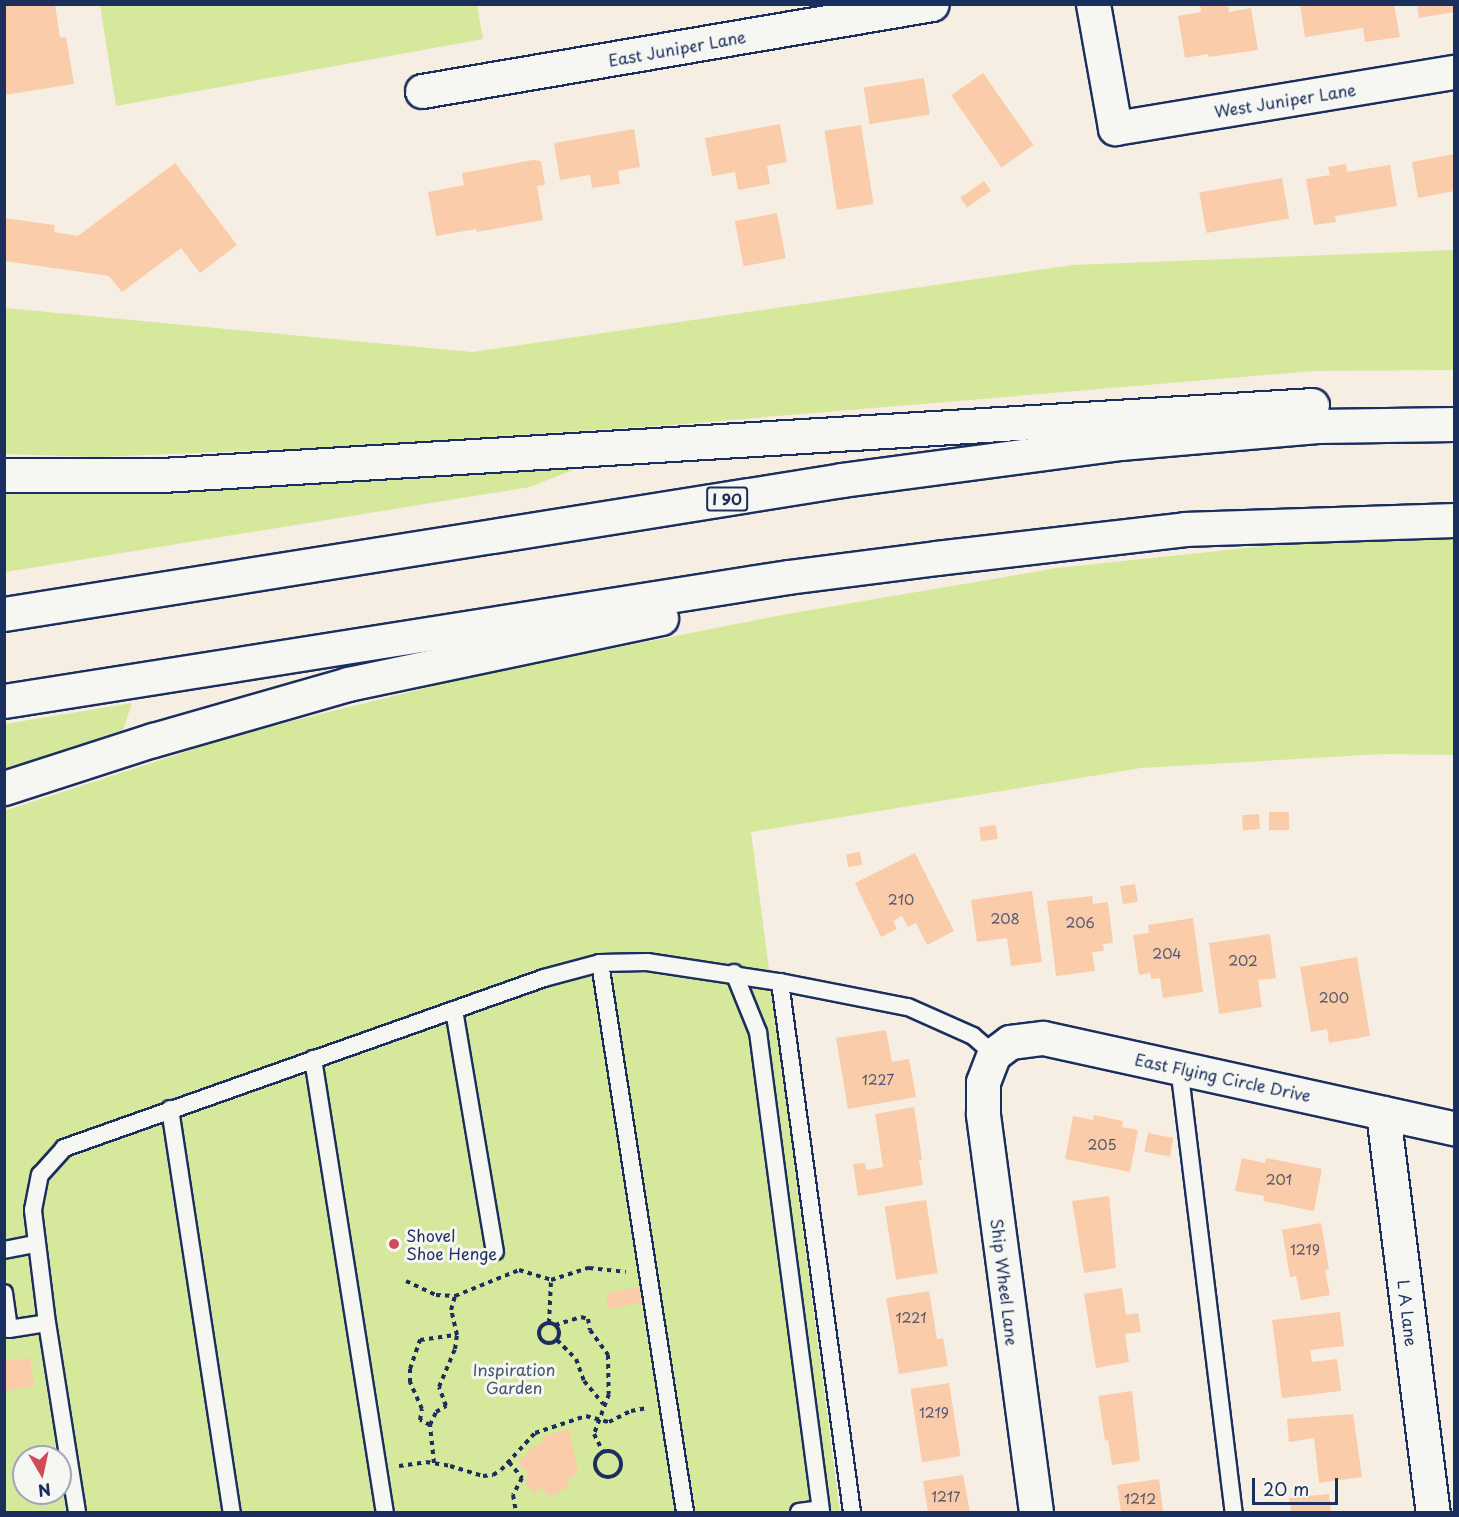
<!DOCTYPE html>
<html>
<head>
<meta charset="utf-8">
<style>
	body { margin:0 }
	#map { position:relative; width:1459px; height:1517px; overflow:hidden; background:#f7eee3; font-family:"Playpen Sans",sans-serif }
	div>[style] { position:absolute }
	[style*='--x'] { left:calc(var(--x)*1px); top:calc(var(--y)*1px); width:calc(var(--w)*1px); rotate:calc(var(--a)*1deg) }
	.green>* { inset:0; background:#d5e89c }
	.building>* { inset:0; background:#facca9; transform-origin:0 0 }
	.path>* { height:4px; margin-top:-2px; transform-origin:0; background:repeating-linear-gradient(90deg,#1b2f5e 0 4.5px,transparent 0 9px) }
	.path>.ring { margin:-2px; padding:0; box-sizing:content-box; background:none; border:4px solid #1b2f5e; border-radius:50% }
	.roads { filter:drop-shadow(2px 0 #1b2f5e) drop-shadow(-2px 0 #1b2f5e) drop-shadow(0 2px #1b2f5e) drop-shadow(0 -2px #1b2f5e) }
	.service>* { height:16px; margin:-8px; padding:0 8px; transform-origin:8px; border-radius:8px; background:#f6f6f2 }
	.minor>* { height:33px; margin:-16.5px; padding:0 16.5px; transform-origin:16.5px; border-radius:16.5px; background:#f6f6f2 }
	.motorway>* { height:33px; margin:-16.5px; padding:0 16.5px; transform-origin:16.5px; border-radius:16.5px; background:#f6f6f2 }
	.dots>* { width:16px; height:16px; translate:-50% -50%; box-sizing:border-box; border:3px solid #f6f6f2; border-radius:50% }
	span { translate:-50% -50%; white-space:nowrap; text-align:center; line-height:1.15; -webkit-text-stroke:6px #f6f6f2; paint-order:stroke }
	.number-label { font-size:14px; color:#535671 }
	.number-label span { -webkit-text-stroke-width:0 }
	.shield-label span { padding:2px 4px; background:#f6f6f2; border:2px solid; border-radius:4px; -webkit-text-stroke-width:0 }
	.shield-label { font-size:15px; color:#1b2f5e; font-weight:700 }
	.street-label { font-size:16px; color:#1b2f5e }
	.poi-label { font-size:16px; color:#1b2f5e }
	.left { translate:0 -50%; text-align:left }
	.park-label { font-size:16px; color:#40546a }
	.frame { position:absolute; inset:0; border:6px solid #1b2f5e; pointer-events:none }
	.north { position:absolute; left:12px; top:1445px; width:60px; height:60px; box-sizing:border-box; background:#f6f6f2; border:2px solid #9ea6b7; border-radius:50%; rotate:171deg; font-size:16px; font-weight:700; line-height:24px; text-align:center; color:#1b2f5e }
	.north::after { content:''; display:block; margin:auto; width:21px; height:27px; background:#d1495b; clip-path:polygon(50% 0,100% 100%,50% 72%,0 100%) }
	.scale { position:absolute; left:1252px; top:1478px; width:86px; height:27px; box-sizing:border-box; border:3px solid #1b2f5e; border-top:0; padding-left:8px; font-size:18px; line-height:21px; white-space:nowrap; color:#1b2f5e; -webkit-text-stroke:4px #f6f6f2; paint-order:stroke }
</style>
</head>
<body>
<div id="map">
	<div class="green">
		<i style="clip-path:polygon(100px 5px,477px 5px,483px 39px,116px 106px)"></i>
		<i style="clip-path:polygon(1454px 250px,1454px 370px,1315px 371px,671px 425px,318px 448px,97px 457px,5px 454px,5px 308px,472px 352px,1073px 265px)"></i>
		<i style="clip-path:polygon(578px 468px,530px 487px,5px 572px,5px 489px,139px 491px)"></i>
		<i style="clip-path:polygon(evenodd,1454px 535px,1454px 755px,1383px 754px,1141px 768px,751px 832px,840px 1512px,5px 1512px,4px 811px,240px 734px,474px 676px,787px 614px,1057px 568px,1322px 540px,1454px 535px,24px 1457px,60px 1457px,60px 1493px,24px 1493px,24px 1457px)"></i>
		<i style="clip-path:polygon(132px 703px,123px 730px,5px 769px,5px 724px)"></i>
	</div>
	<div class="building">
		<i style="clip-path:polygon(4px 4px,55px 4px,60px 38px,66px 37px,74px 84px,4px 95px)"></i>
		<i style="clip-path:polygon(1200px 4px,1228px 4px,1229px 12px,1251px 8px,1258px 50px,1209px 57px,1208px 54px,1185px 58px,1178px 16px,1201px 12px)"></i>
		<i style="clip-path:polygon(1300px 4px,1394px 4px,1400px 37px,1365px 42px,1363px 28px,1305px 37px)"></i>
		<i style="clip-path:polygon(1417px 4px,1454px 4px,1454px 12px,1419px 18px)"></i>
		<i style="left:983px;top:73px;width:88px;height:39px;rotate:55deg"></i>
		<i style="left:924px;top:78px;width:37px;height:61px;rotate:81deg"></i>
		<i style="clip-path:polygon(780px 124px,787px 162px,767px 166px,770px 184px,738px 190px,735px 172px,712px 176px,705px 138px)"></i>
		<i style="left:861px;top:125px;width:80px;height:37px;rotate:81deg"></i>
		<i style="clip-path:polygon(634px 129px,640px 167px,618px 171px,620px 184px,592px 188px,590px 175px,560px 180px,554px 143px)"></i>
		<i style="clip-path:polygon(1454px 154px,1454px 191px,1418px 198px,1412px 162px)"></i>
		<i style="clip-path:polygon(533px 160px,541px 161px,545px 185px,537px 186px,543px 220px,477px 232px,476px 229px,436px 236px,428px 192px,464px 185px,462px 173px)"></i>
		<i style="clip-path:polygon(175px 163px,237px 245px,200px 273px,181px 248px,122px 292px,109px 276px,4px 261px,4px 218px,55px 225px,54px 232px,78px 236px)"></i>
		<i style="clip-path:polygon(1346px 164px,1347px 172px,1390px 165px,1397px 206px,1335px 216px,1336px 222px,1314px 225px,1306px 179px,1330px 175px,1328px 167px)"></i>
		<i style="left:1282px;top:178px;width:41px;height:84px;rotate:80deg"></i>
		<i style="left:984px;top:181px;width:12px;height:29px;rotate:55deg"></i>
		<i style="left:777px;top:213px;width:46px;height:43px;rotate:79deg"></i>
		<i style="left:1269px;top:812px;width:20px;height:18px"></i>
		<i style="left:1259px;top:814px;width:15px;height:17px;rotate:86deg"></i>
		<i style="left:996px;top:825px;width:14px;height:17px;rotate:82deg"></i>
		<i style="left:860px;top:852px;width:13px;height:14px;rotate:81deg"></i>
		<i style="clip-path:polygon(915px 853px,954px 931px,927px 945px,916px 923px,908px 927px,902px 916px,893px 921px,897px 929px,881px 937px,855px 883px)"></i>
		<i style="left:1135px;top:884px;width:18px;height:15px;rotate:81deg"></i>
		<i style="clip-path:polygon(1032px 891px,1042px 962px,1011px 966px,1007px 938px,977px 942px,971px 900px)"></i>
		<i style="clip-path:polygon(1092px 896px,1093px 904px,1108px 902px,1113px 943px,1103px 944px,1104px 951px,1092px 952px,1095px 971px,1056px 976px,1047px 901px)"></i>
		<i style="clip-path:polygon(1193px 918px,1203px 992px,1163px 998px,1160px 978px,1151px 979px,1150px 973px,1139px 975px,1133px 935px,1149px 933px,1148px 925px)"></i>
		<i style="clip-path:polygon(1270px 934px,1276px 978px,1258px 980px,1262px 1007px,1219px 1014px,1209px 943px)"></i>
		<i style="clip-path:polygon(1357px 957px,1370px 1036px,1329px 1043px,1327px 1029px,1311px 1032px,1300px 967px)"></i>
		<i style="clip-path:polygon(886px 1030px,892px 1062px,909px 1059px,916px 1097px,848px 1109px,836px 1038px)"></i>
		<i style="clip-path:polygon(914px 1107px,922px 1160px,919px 1160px,923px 1185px,858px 1196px,853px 1164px,865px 1163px,866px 1170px,883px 1167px,875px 1114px)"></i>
		<i style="clip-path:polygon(1094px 1115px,1123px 1121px,1122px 1127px,1138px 1130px,1130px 1172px,1065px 1159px,1073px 1116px,1093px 1120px)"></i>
		<i style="left:1148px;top:1133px;width:26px;height:19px;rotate:11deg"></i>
		<i style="clip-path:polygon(1242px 1158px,1265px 1163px,1266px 1158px,1322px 1169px,1314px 1211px,1263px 1201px,1264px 1196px,1235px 1191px)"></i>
		<i style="clip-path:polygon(1109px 1196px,1116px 1268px,1084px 1273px,1072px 1201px)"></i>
		<i style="left:926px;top:1200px;width:74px;height:42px;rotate:81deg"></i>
		<i style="clip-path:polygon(1321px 1223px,1329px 1269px,1325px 1270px,1330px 1295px,1301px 1300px,1296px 1276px,1290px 1277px,1282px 1230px)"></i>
		<i style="left:639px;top:1287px;width:16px;height:34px;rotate:79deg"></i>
		<i style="clip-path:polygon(1122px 1288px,1126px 1315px,1138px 1313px,1141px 1332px,1125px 1334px,1129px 1362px,1096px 1368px,1084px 1294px)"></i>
		<i style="clip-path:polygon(929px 1291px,937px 1339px,943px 1338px,948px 1366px,899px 1374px,886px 1298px)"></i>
		<i style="clip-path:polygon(1340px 1312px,1344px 1346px,1310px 1350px,1312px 1362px,1337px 1359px,1341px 1391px,1282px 1398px,1272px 1320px)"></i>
		<i style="clip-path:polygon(30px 1358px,34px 1386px,4px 1391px,4px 1361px)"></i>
		<i style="left:949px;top:1383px;width:74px;height:39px;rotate:81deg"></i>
		<i style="clip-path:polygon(1132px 1391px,1140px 1461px,1112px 1465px,1108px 1440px,1105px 1441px,1098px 1396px)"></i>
		<i style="clip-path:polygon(1353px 1414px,1362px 1477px,1319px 1483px,1314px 1438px,1289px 1442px,1287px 1419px)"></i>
		<i style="clip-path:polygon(569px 1429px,578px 1473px,567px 1480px,569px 1486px,550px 1497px,541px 1487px,535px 1494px,524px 1481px,529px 1474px,518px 1463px,533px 1447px,543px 1442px,542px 1437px)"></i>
		<i style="clip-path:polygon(963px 1475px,970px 1512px,928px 1512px,923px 1481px)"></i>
		<i style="clip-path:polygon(1159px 1479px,1163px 1512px,1121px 1512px,1117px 1485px)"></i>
		<i style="clip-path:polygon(1329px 1494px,1331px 1512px,1291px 1512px,1289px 1498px)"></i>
	</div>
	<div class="path">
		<i style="--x:406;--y:1281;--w:33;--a:25"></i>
		<i style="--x:436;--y:1295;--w:19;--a:3"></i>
		<i style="--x:455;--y:1296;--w:69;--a:-22.1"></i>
		<i style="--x:519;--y:1270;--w:34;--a:17"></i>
		<i style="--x:551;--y:1280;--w:40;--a:-18"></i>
		<i style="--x:589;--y:1268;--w:37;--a:6"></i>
		<i class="ring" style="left:539px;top:1323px;width:16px;height:16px"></i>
		<i style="--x:549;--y:1323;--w:43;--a:-87.3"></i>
		<i style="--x:555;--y:1325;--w:27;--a:-17"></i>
		<i style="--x:581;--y:1317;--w:7;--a:16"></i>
		<i style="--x:588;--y:1319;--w:11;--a:80"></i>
		<i style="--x:590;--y:1330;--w:31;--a:54"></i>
		<i style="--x:608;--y:1355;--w:39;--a:89"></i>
		<i style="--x:609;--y:1394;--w:43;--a:110.6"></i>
		<i style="--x:594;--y:1434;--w:20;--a:63"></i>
		<i style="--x:557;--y:1340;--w:27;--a:45"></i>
		<i style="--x:576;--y:1359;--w:23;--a:70"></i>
		<i style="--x:584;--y:1381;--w:30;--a:50"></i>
		<i style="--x:430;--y:1425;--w:11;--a:-153"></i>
		<i style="--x:420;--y:1420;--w:11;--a:-80"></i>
		<i style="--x:422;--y:1409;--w:30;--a:-114"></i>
		<i style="--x:410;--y:1382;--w:13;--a:-90"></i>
		<i style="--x:410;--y:1369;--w:31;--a:-71"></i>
		<i style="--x:420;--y:1340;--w:37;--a:-8"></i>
		<i class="ring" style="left:595px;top:1451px;width:22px;height:22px"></i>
		<i style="--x:509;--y:1462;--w:21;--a:51"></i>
		<i style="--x:522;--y:1478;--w:19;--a:118"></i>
		<i style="--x:513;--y:1495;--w:17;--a:80"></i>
		<i style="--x:434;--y:1463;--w:38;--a:-96"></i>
		<i style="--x:430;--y:1425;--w:14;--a:-65"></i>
		<i style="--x:436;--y:1412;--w:12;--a:-31"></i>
		<i style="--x:446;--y:1406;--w:20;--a:-110"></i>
		<i style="--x:439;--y:1387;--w:41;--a:-67.2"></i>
		<i style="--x:455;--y:1349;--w:14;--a:-82"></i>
		<i style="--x:457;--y:1335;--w:26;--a:-103"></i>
		<i style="--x:451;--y:1310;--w:15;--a:-74"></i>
		<i style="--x:399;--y:1466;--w:27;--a:-8"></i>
		<i style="--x:426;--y:1462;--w:24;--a:9"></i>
		<i style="--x:450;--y:1466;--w:34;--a:17"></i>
		<i style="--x:483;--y:1476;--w:10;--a:-6"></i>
		<i style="--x:493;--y:1475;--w:9;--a:-32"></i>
		<i style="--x:501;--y:1470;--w:50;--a:-47.4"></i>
		<i style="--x:535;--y:1433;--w:54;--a:-18.4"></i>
		<i style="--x:586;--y:1416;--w:24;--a:15"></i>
		<i style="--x:609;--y:1422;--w:25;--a:-27"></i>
		<i style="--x:631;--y:1411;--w:16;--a:-11"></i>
	</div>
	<div class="roads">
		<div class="service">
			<i style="--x:600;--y:963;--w:556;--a:81.2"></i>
			<i style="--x:734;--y:973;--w:64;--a:67.9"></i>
			<i style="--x:758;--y:1032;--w:484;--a:82.5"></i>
			<i style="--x:454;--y:1010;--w:245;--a:80.4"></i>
			<i style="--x:313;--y:1059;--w:459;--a:81"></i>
			<i style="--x:1179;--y:1067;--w:448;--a:83"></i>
			<i style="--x:170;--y:1109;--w:408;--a:81.3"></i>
			<i style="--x:4;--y:1250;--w:33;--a:-11"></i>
			<i style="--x:4;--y:1293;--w:36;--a:82"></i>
			<i style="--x:9;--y:1329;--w:38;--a:-9"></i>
			<i style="--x:77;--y:1512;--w:191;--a:-99"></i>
			<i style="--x:47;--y:1323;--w:114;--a:-97.1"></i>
			<i style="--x:33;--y:1210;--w:36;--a:-79"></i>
			<i style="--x:40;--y:1175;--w:36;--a:-48"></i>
			<i style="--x:64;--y:1148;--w:509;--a:-19.5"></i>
			<i style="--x:544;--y:978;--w:58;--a:-15"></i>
			<i style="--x:600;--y:963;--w:47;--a:-1.2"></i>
			<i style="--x:647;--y:962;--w:134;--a:8.6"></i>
			<i style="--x:799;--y:1512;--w:21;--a:-8"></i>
			<i style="--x:852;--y:1512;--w:535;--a:-97.74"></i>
			<i style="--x:780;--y:982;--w:130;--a:11.1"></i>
			<i style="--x:908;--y:1007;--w:71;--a:24"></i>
			<i style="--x:973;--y:1036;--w:28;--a:41"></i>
		</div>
		<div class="minor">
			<i style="--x:1093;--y:4;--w:126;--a:79.9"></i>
			<i style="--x:1115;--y:128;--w:344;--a:-9.4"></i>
			<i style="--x:422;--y:91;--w:517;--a:-9.68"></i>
			<i style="--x:1383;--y:1113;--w:402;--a:82.9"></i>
			<i style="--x:1036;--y:1512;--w:402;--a:-97.6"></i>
			<i style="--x:983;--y:1114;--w:32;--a:-90"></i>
			<i style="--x:983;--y:1082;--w:30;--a:-69"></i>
			<i style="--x:994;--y:1054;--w:20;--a:-37"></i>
			<i style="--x:1010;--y:1042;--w:33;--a:-7"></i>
			<i style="--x:1043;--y:1038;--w:421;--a:12.4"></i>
		</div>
		<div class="motorway">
			<i style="--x:4;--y:475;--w:158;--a:0"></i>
			<i style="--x:162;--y:475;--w:1152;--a:-3.48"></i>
			<i style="--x:4;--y:614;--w:849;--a:-9.08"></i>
			<i style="--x:842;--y:480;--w:280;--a:-7.6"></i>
			<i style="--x:1120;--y:443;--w:198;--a:-4.9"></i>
			<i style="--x:1317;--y:426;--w:137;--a:-0.8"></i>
			<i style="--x:4;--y:701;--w:794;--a:-8.99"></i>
			<i style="--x:788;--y:577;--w:149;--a:-7.3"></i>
			<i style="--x:936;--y:558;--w:251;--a:-6.6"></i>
			<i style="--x:1185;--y:529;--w:269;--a:-1.9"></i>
			<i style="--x:4;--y:788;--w:157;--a:-17.9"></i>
			<i style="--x:153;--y:740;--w:203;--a:-16"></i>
			<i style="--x:348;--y:684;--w:320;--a:-11.9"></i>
		</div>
	</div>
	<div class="dots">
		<i style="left:394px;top:1244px;background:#d1495b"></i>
	</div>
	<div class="number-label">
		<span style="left:901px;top:900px">210</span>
		<span style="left:1005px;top:919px">208</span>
		<span style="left:1080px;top:923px">206</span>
		<span style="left:1167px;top:954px">204</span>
		<span style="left:1243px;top:961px">202</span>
		<span style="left:1334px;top:998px">200</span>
		<span style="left:878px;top:1080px">1227</span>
		<span style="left:1102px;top:1145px">205</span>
		<span style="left:1279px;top:1180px">201</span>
		<span style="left:1305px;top:1250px">1219</span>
		<span style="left:911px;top:1318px">1221</span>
		<span style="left:934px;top:1413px">1219</span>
		<span style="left:946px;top:1497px">1217</span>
		<span style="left:1140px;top:1499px">1212</span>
	</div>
	<div class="shield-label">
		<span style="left:727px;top:499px">I 90</span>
	</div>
	<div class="street-label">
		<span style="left:677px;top:48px;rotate:-10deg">East Juniper Lane</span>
		<span style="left:1285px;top:100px;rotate:-9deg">West Juniper Lane</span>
		<span style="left:1223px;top:1077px;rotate:12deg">East Flying Circle Drive</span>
		<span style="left:1005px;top:1282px;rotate:83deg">Ship Wheel Lane</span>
		<span style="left:1408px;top:1313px;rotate:83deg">L A Lane</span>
	</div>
	<div class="poi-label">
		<span class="left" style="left:406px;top:1244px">Shovel<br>Shoe Henge</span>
	</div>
	<div class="park-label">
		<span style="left:514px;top:1378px">Inspiration<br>Garden</span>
	</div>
	<div class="frame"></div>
	<div class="north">N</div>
	<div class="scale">20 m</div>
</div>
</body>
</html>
